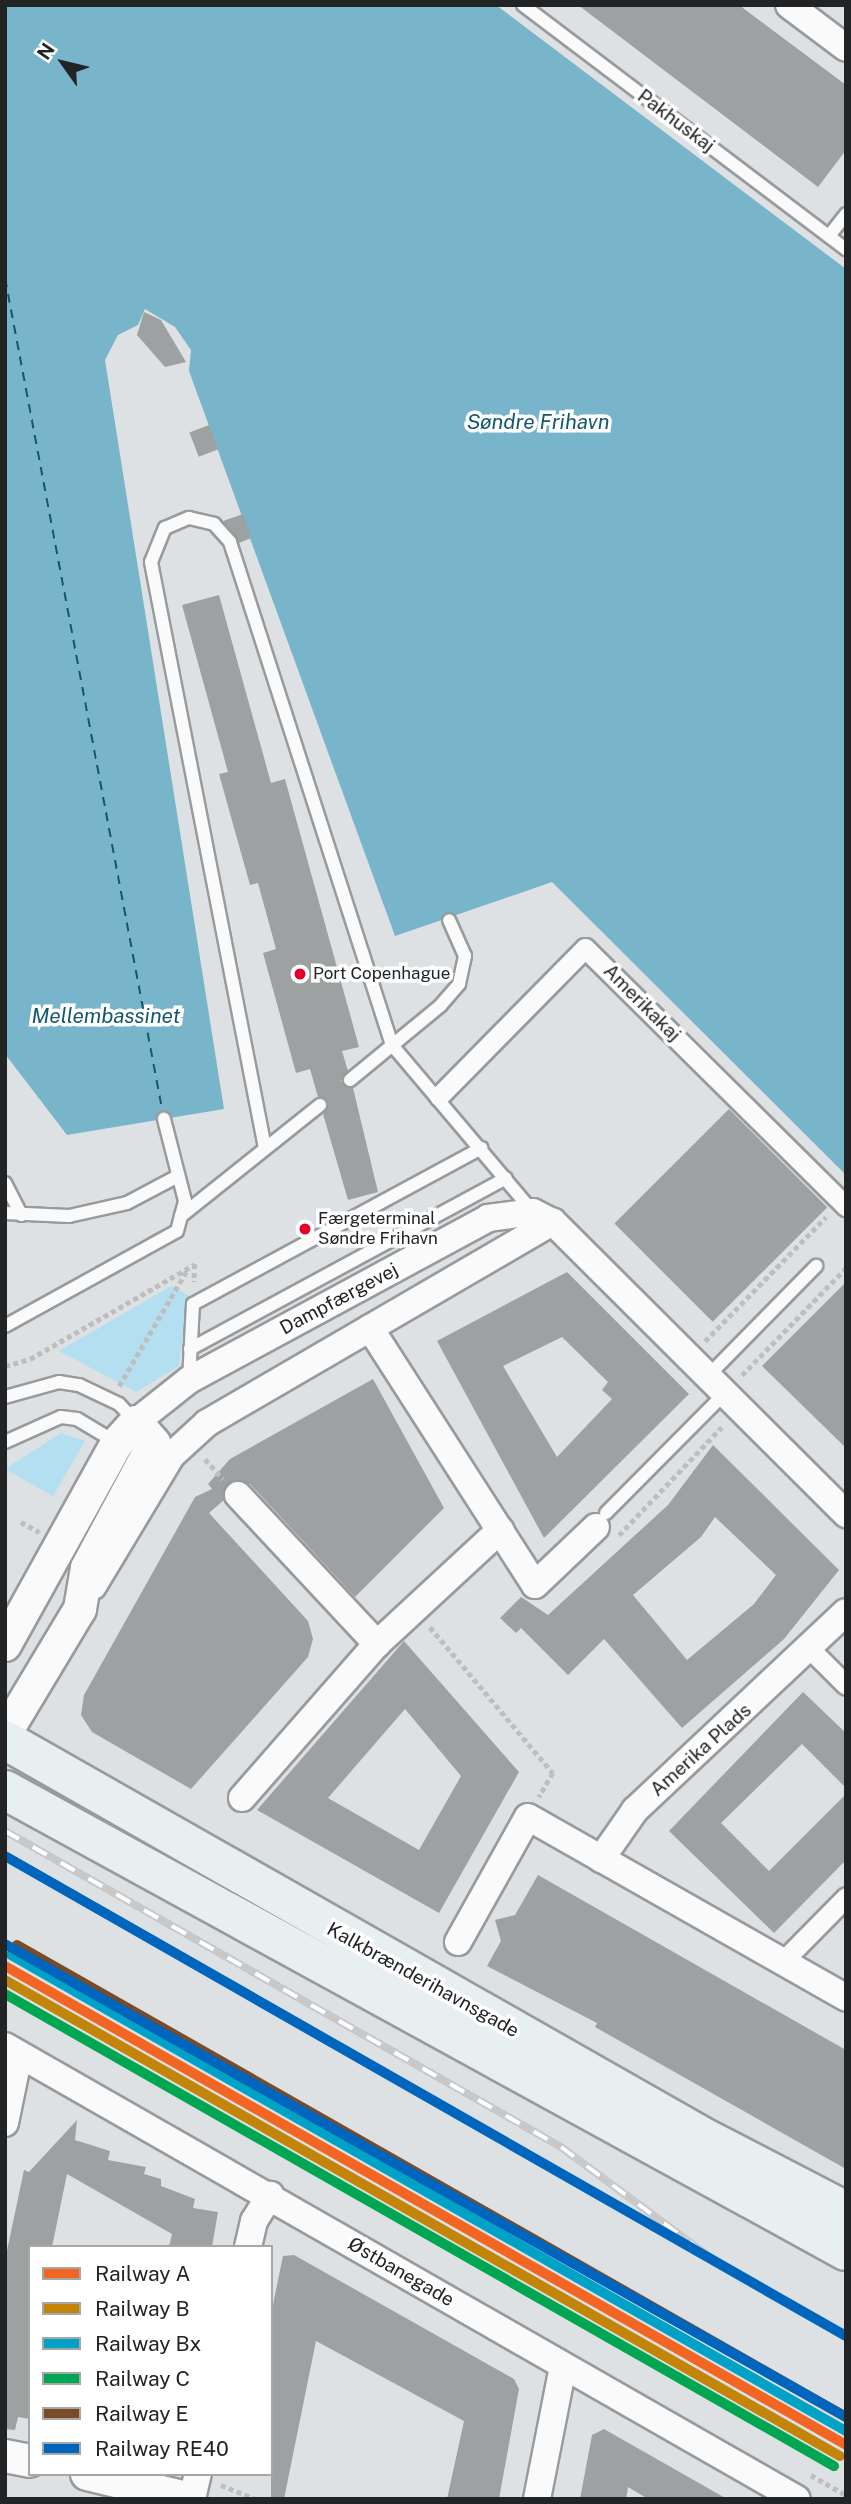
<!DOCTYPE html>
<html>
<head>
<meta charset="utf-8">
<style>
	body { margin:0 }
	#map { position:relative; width:851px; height:2504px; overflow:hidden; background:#dde1e3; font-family:"Public Sans",sans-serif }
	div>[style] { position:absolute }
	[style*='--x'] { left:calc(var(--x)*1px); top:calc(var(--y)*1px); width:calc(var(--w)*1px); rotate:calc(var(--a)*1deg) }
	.green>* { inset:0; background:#b4dff0 }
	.water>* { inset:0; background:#78b5ca }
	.ferry>* { height:2px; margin-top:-1px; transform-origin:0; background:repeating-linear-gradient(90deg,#11586d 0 9px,transparent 0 16px) }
	.building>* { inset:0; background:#9ea1a2; transform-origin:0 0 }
	.path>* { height:4.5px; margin-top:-2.25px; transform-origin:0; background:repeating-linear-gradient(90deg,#bebebf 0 5px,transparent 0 8.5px) }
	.roads { filter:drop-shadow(2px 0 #989b9d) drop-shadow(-2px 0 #989b9d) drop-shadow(0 2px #989b9d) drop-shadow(0 -2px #989b9d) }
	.service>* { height:12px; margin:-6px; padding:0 6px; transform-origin:6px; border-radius:6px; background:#fafafb }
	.pedestrian>* { height:19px; margin:-9.5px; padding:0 9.5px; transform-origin:9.5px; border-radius:9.5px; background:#fafafb }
	.minor>* { height:26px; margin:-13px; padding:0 13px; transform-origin:13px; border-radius:13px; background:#fafafb }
	.tertiary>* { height:32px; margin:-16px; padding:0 16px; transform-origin:16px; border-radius:16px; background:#fafafb }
	.primary>* { height:38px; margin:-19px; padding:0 19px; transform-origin:19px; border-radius:19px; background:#e7eff1 }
	.rail>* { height:8px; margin-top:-4px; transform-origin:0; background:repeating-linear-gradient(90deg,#fff 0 16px,#c8c8c9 0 32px); box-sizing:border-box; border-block:2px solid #c8c8c9 }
	.rail-1>* { height:10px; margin:-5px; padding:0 5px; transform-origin:5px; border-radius:5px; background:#f26522 }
	.rail-2>* { height:10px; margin:-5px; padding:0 5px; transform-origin:5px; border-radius:5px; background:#c28509 }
	.rail-3>* { height:10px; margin:-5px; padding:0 5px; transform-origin:5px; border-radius:5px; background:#02a2c6 }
	.rail-4>* { height:10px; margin:-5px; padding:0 5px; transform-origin:5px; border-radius:5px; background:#00a651 }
	.rail-5>* { height:10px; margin:-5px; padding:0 5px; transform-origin:5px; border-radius:5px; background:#7a4b2a }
	.rail-6>* { height:10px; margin:-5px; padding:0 5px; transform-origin:5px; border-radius:5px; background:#0065bd }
	.dots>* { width:19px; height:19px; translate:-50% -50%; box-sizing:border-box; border:4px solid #fff; border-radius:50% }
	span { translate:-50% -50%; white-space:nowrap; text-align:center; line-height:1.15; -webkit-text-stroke:7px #fff; paint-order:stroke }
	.bus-label { font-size:17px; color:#212324 }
	.left { translate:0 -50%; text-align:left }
	.street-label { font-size:19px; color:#212324 }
	.water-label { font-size:21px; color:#11586d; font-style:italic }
	.frame { position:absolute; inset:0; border:7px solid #212324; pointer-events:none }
	.legend { position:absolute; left:28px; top:2245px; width:245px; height:231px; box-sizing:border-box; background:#fff; border:2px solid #a6a7a7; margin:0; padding:9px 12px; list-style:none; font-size:21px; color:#212324 }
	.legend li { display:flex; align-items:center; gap:14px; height:35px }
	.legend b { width:35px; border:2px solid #a6a7a7 }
	.north { position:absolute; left:28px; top:28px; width:70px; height:70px; -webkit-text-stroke:5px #fff; paint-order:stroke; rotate:304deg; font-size:19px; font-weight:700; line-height:28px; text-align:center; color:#212324 }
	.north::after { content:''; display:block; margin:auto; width:24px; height:32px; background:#212324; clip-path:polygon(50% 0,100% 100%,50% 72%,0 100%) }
</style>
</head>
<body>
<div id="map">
	<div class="green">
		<i style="clip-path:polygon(171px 1286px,188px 1295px,179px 1366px,136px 1392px,59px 1351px)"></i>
		<i style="clip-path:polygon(61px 1433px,85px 1441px,53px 1496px,5px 1469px)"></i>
	</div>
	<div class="water">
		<i style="clip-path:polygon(5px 5px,496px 5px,846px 269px,846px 1175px,552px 882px,395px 936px,189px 371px,191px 350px,175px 327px,145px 309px,138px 325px,118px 335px,105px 360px,224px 1109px,67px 1135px,5px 1054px)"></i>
	</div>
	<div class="ferry">
		<i style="--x:5;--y:278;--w:851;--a:79.3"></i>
	</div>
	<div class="building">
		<i style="clip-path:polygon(578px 5px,739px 5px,846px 85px,846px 150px,818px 187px)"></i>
		<i style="clip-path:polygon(144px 312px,161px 320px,186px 362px,165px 367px,137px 335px)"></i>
		<i style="left:209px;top:425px;width:26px;height:21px;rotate:69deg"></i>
		<i style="clip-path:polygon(243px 514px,251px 538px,239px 543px,223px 521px)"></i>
		<i style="clip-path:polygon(219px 595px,271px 783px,285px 779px,359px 1047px,342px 1051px,348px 1071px,341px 1081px,353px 1088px,378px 1192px,348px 1200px,323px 1114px,328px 1103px,318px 1097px,310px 1069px,296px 1073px,263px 953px,276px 949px,258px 883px,250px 885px,219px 774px,228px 772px,182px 605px)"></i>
		<i style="left:729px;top:1109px;width:139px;height:162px;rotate:45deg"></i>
		<i style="clip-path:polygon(evenodd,567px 1272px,689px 1394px,544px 1538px,437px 1341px,567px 1272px,562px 1337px,608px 1382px,602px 1390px,612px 1399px,557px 1457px,503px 1366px,562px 1337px)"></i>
		<i style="clip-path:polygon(846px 1282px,846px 1448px,762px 1366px)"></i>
		<i style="clip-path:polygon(373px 1379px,444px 1508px,355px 1597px,250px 1484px,228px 1483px,224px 1500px,209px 1513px,308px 1621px,313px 1639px,308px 1657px,191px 1789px,92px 1732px,81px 1715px,84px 1695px,195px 1497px,212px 1489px,208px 1484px,230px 1459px)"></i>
		<i style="clip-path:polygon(evenodd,713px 1445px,839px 1570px,784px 1639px,682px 1728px,604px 1639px,568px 1675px,521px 1628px,516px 1633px,500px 1618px,521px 1597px,548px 1615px,668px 1505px,713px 1445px,715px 1517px,776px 1575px,754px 1604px,687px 1660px,633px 1595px,701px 1537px,715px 1517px)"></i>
		<i style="clip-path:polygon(evenodd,404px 1641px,519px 1772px,439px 1913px,257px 1810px,404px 1641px,405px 1709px,461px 1776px,419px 1850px,328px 1798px,405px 1709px)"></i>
		<i style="clip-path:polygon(803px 1692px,846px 1733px,846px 1788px,802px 1744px,721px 1823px,769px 1871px,846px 1794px,846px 1860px,774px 1933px,669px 1831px)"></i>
		<i style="clip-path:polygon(538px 1875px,846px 2050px,846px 2169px,595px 2027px,597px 2023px,487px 1966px,501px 1941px,495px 1920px,515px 1915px)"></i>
		<i style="clip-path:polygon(77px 2120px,75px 2140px,110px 2151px,108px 2160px,146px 2167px,144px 2174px,161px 2179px,161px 2186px,195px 2199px,193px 2208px,218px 2212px,212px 2247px,169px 2247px,172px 2234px,67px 2174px,52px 2247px,30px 2247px,30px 2419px,18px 2417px,15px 2430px,5px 2429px,5px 2260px,24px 2170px,29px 2172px)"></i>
		<i style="clip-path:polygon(294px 2255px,514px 2379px,519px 2389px,499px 2499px,447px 2499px,464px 2421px,316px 2341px,284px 2499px,271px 2499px,271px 2314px,283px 2256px)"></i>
		<i style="clip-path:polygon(604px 2429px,727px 2499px,648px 2499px,628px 2487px,626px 2499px,580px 2499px,592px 2435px)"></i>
	</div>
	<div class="path">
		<i style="--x:705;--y:1341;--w:173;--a:-45.7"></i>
		<i style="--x:5;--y:1366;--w:26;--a:-16"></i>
		<i style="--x:30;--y:1359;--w:190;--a:-29.9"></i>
		<i style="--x:195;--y:1264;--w:18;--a:93"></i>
		<i style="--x:742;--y:1375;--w:149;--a:-45.8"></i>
		<i style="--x:119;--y:1386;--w:134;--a:-59.6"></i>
		<i style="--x:205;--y:1459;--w:27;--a:48"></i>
		<i style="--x:21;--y:1522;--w:21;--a:29"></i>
		<i style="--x:619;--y:1535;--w:149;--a:-46.4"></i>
		<i style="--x:430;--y:1627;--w:191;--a:49.9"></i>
		<i style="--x:553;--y:1773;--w:28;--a:120"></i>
		<i style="--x:811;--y:2475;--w:40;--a:29.7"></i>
		<i style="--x:221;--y:2485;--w:38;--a:22"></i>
	</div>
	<div class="roads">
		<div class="service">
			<i style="--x:523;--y:5;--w:405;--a:37.1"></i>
			<i style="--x:829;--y:236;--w:28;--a:-52"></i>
			<i style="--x:350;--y:1080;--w:117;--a:-39.4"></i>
			<i style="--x:440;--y:1006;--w:29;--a:-49"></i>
			<i style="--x:459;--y:984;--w:29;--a:-78"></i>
			<i style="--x:465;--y:956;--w:39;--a:-114"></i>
			<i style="--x:265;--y:1148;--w:597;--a:-101.01"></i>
			<i style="--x:151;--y:562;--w:37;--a:-68"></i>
			<i style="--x:165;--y:528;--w:26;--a:-23"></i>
			<i style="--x:189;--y:518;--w:26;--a:13"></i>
			<i style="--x:214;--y:524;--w:24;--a:48"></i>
			<i style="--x:230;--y:542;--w:528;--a:72.15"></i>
			<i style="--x:392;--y:1045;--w:219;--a:49.8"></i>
			<i style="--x:5;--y:1183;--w:36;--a:63"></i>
			<i style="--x:5;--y:1213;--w:64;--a:2.7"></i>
			<i style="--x:69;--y:1216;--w:59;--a:-12.6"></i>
			<i style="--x:127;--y:1203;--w:58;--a:-27.9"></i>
			<i style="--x:181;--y:1216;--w:178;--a:-38.6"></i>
			<i style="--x:5;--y:1326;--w:196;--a:-28.9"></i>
			<i style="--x:177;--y:1231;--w:31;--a:-75"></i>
			<i style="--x:185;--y:1201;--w:85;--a:-104.4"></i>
			<i style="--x:190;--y:1349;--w:359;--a:-28.4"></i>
			<i style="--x:707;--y:1377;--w:156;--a:-45.5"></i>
			<i style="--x:189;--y:1380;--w:76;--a:-87"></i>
			<i style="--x:193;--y:1304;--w:328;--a:-28.4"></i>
			<i style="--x:5;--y:1397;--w:56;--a:-15.5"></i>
			<i style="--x:59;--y:1382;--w:20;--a:9"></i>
			<i style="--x:79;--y:1385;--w:44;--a:25.4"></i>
			<i style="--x:119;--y:1404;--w:25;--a:47"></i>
			<i style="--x:5;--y:1442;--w:61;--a:-24.1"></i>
			<i style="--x:61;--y:1417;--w:16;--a:7"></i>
			<i style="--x:77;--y:1419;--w:47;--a:31"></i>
			<i style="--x:606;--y:1513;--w:168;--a:-45.2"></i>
		</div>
		<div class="pedestrian">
			<i style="--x:439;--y:1096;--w:208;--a:-45.4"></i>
			<i style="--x:585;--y:948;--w:367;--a:44.7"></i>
			<i style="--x:811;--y:1650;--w:49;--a:45"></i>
			<i style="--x:782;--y:1962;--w:91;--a:-45.4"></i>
		</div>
		<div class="minor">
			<i style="--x:789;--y:5;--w:71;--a:37"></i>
			<i style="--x:370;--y:1328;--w:305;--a:57.3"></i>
			<i style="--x:535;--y:1585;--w:84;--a:-43.6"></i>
			<i style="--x:136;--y:1422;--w:68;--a:-38.4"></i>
			<i style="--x:189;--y:1380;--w:340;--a:-28.4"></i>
			<i style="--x:488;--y:1218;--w:45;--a:-7.6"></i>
			<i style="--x:533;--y:1212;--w:22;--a:27"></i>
			<i style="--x:553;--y:1222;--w:414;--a:44.9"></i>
			<i style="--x:238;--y:1495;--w:204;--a:47"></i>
			<i style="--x:93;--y:1586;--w:152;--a:-59"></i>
			<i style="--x:171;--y:1456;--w:49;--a:-42.5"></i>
			<i style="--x:207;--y:1423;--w:400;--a:-30.2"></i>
			<i style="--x:242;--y:1798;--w:205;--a:-48.8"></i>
			<i style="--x:377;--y:1644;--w:168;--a:-42.8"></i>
			<i style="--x:601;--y:1859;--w:60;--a:-55.2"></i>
			<i style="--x:635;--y:1810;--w:289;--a:-43.2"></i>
			<i style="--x:458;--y:1942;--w:143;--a:-60.8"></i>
			<i style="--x:528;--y:1817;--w:366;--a:29.6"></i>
			<i style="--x:5;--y:2046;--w:912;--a:29.77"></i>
			<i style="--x:5;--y:2123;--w:69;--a:-78.4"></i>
			<i style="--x:248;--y:2247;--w:27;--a:-77"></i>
			<i style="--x:254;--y:2221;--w:31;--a:-58"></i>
			<i style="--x:192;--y:2499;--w:26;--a:-77"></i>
			<i style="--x:537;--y:2499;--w:135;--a:-78.9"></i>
		</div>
		<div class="tertiary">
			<i style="--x:5;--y:1645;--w:231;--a:-61"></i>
			<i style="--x:117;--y:1443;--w:28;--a:-48"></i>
			<i style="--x:136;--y:1422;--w:28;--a:49"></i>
			<i style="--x:154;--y:1443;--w:142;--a:118.2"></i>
			<i style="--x:87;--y:1568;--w:42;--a:99.7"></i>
			<i style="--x:80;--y:1609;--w:146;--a:121"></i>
			<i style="--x:5;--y:2456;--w:25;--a:11"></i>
			<i style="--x:87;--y:2474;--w:106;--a:13.6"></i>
		</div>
		<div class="primary">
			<i style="--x:5;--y:1740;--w:803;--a:29.63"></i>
			<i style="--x:703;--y:2137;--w:161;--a:27.4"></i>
			<i style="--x:5;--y:1790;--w:959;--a:28.73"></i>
		</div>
	</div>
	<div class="rail">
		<i style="--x:5;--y:1831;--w:640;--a:29.61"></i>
		<i style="--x:561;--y:2147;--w:200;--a:36.5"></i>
	</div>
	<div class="rail-1">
		<i style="--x:5;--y:1966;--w:968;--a:29.66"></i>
	</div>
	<div class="rail-2">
		<i style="--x:5;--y:1980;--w:961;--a:29.69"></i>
	</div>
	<div class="rail-3">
		<i style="--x:11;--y:1955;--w:961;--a:29.69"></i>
	</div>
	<div class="rail-4">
		<i style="--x:5;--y:1994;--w:954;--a:29.66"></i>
	</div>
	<div class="rail-5">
		<i style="--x:17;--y:1945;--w:954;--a:29.66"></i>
	</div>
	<div class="rail-6">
		<i style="--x:5;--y:1856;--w:968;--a:29.72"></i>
		<i style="--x:5;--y:1944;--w:965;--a:29.35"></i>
	</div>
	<div class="dots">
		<i style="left:300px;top:974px;background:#e4002b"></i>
		<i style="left:305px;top:1229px;background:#e4002b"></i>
	</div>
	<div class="bus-label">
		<span class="left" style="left:313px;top:974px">Port Copenhague</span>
		<span class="left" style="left:318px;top:1229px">Færgeterminal<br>Søndre Frihavn</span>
	</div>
	<div class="street-label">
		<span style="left:676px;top:121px;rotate:37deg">Pakhuskaj</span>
		<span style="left:642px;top:1003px;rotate:45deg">Amerikakaj</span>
		<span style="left:339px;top:1299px;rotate:-28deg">Dampfærgevej</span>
		<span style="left:701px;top:1750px;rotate:-42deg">Amerika Plads</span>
		<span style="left:423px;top:1980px;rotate:29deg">Kalkbrænderihavnsgade</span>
		<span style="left:401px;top:2272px;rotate:30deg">Østbanegade</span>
	</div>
	<div class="water-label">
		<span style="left:538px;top:422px">Søndre Frihavn</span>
		<span style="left:106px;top:1016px">Mellembassinet</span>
	</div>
	<div class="frame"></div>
	<ul class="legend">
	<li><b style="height:9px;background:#f26522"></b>Railway A</li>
	<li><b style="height:9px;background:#c28509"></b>Railway B</li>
	<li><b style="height:9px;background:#02a2c6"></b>Railway Bx</li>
	<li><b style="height:9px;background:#00a651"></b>Railway C</li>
	<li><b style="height:9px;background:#7a4b2a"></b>Railway E</li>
	<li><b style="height:9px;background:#0065bd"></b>Railway RE40</li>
	</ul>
	<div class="north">N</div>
</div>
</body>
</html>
